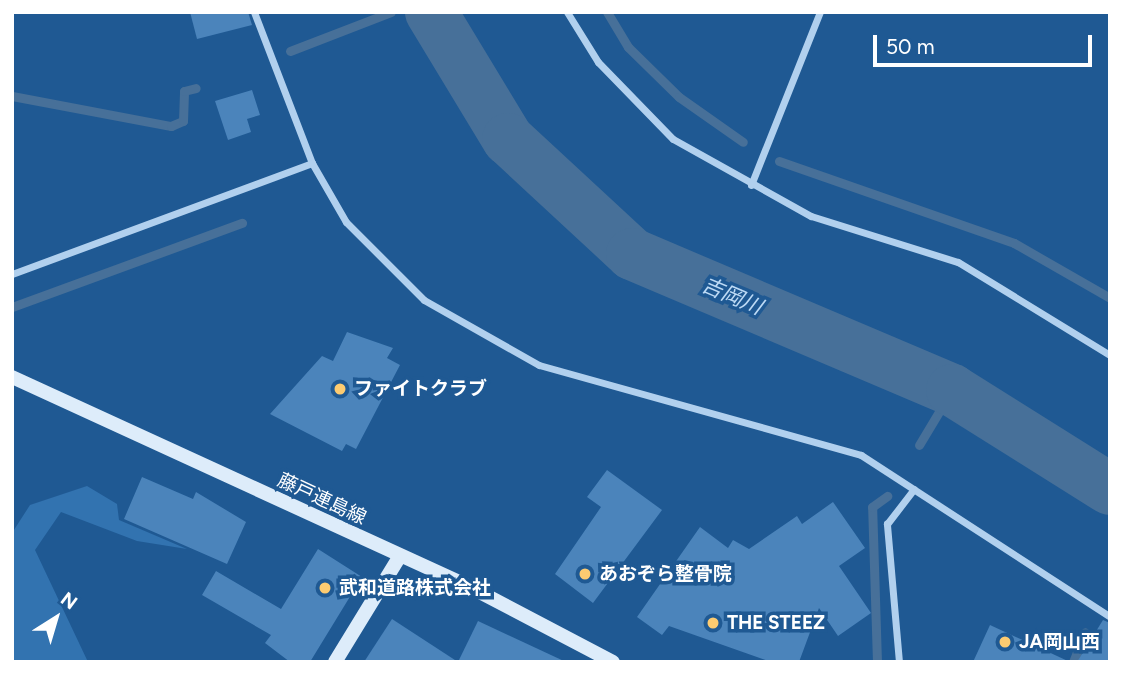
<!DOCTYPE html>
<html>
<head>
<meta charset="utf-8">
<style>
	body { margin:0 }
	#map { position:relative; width:1122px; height:674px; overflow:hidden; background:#1f5993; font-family:Figtree,"Noto Sans JP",sans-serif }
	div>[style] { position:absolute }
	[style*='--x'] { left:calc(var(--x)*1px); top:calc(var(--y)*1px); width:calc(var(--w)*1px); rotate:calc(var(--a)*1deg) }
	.green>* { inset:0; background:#3273b0 }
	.stream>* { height:9px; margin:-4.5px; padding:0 4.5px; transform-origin:4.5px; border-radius:4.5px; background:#477099 }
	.river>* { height:52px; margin:-26px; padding:0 26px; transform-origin:26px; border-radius:26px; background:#477099 }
	.building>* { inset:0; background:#4b84bb }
	.street>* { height:7px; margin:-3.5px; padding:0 3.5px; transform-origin:3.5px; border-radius:3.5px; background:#b1d0ee }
	.secondary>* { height:14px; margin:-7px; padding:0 7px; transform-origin:7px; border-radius:7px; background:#ddecfa }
	.dots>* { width:19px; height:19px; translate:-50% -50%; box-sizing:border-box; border:4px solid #1f5993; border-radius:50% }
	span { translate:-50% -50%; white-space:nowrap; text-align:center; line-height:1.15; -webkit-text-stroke:7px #1f5993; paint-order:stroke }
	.poi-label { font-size:19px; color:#fff; font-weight:700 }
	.left { translate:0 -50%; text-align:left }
	.street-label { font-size:19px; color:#fff }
	.water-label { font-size:21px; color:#bddaf5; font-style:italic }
	.frame { position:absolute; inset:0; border:14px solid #fff; pointer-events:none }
	.north { position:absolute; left:21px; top:583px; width:70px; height:70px; -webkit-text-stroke:5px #1f5993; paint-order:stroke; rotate:37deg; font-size:19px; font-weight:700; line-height:28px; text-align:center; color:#fff }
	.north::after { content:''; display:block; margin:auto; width:24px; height:32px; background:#fff; clip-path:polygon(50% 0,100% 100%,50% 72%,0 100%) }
	.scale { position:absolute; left:873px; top:35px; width:219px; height:32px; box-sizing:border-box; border:4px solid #fff; border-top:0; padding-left:9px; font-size:21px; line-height:24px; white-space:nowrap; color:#fff; -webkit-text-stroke:5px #1f5993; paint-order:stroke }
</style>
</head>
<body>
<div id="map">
	<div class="green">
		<i style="clip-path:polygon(87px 486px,117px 504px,119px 520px,187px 549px,137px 541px,61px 512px,35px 550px,88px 662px,12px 662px,12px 533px,30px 505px)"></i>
	</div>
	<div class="stream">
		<i style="--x:607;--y:12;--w:41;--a:59"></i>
		<i style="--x:628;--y:47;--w:71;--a:44.4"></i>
		<i style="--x:679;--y:97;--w:78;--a:35.1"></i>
		<i style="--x:290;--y:51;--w:108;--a:-21.1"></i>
		<i style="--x:12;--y:96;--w:162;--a:10.7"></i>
		<i style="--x:171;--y:126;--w:13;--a:-23"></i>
		<i style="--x:183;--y:121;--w:30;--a:-88"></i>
		<i style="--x:184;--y:91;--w:12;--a:-14"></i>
		<i style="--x:779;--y:161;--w:249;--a:19.2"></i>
		<i style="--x:1014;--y:243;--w:111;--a:29.8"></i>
		<i style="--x:12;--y:307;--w:245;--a:-20.1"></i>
		<i style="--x:919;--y:445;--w:64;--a:-59"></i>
		<i style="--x:877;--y:662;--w:155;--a:-91.8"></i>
		<i style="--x:872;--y:507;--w:19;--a:-36"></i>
		<i style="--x:1073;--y:662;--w:32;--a:-68"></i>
	</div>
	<div class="river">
		<i style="--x:431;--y:12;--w:149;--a:58.8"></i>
		<i style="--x:508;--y:139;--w:169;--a:42.8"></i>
		<i style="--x:632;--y:254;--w:348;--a:23"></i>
		<i style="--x:952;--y:390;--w:186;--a:32.1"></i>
	</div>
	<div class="building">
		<i style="clip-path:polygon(190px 12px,248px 12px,252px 25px,197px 39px)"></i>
		<i style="clip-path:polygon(252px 90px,260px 115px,247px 119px,251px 132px,228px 140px,215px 101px)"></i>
		<i style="clip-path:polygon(347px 332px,393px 348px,387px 358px,400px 365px,356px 449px,346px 444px,342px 451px,270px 414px,322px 356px,333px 361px)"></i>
		<i style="clip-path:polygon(607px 470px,662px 510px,593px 603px,555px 574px,601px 507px,587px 497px)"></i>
		<i style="clip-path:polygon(142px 477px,193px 499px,196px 492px,246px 522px,227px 564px,124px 519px)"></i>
		<i style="clip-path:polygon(833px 502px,865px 548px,839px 566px,871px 613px,838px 636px,819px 608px,799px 662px,771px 662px,669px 626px,662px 635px,637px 617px,700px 527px,728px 548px,733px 540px,749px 549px,797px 516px,802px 524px)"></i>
		<i style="clip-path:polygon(318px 549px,362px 577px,310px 662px,290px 662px,265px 643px,271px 635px,202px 595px,216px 571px,281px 609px)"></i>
		<i style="clip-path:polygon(392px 619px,458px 662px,364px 662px)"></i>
		<i style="clip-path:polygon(1103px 620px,1110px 623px,1110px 662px,1077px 662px)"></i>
		<i style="clip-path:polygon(478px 621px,566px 662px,458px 662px)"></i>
		<i style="clip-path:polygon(990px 625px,1070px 662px,973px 662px)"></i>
	</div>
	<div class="street">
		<i style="--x:254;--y:12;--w:162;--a:69"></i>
		<i style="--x:312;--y:163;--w:68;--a:60"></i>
		<i style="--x:346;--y:222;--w:110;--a:45"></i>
		<i style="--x:424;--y:300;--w:132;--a:29.5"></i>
		<i style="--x:539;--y:365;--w:334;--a:15.6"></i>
		<i style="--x:861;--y:455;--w:297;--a:33"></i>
		<i style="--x:567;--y:12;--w:59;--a:58.2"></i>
		<i style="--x:598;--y:62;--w:107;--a:45.8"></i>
		<i style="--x:673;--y:139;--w:158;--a:29.2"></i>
		<i style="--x:811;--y:216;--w:154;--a:17.4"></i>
		<i style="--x:958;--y:262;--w:178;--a:31.5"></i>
		<i style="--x:751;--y:185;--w:186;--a:-68.3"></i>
		<i style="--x:12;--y:274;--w:320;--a:-20.3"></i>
		<i style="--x:899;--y:662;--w:139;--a:-95"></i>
		<i style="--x:887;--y:524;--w:44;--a:-52.4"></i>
	</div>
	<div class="secondary">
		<i style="--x:12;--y:377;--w:506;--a:24.64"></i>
		<i style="--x:472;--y:588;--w:159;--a:27.7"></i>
		<i style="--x:335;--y:662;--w:124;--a:-58.5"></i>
	</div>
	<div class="dots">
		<i style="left:340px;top:389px;background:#fccb71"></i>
		<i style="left:585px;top:574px;background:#fccb71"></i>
		<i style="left:325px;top:588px;background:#fccb71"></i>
		<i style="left:713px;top:623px;background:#fccb71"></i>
		<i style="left:1005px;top:642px;background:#fccb71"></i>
	</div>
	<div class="poi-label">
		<span class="left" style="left:354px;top:389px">ファイトクラブ</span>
		<span class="left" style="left:599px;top:574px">あおぞら整骨院</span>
		<span class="left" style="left:339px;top:588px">武和道路株式会社</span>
		<span class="left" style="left:727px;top:623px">THE STEEZ</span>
		<span class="left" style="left:1019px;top:642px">JA岡山西</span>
	</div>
	<div class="street-label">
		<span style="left:322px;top:499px;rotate:25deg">藤戸連島線</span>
	</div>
	<div class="water-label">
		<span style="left:732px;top:296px;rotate:23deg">吉岡川</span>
	</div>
	<div class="frame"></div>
	<div class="north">N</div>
	<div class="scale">50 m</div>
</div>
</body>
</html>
